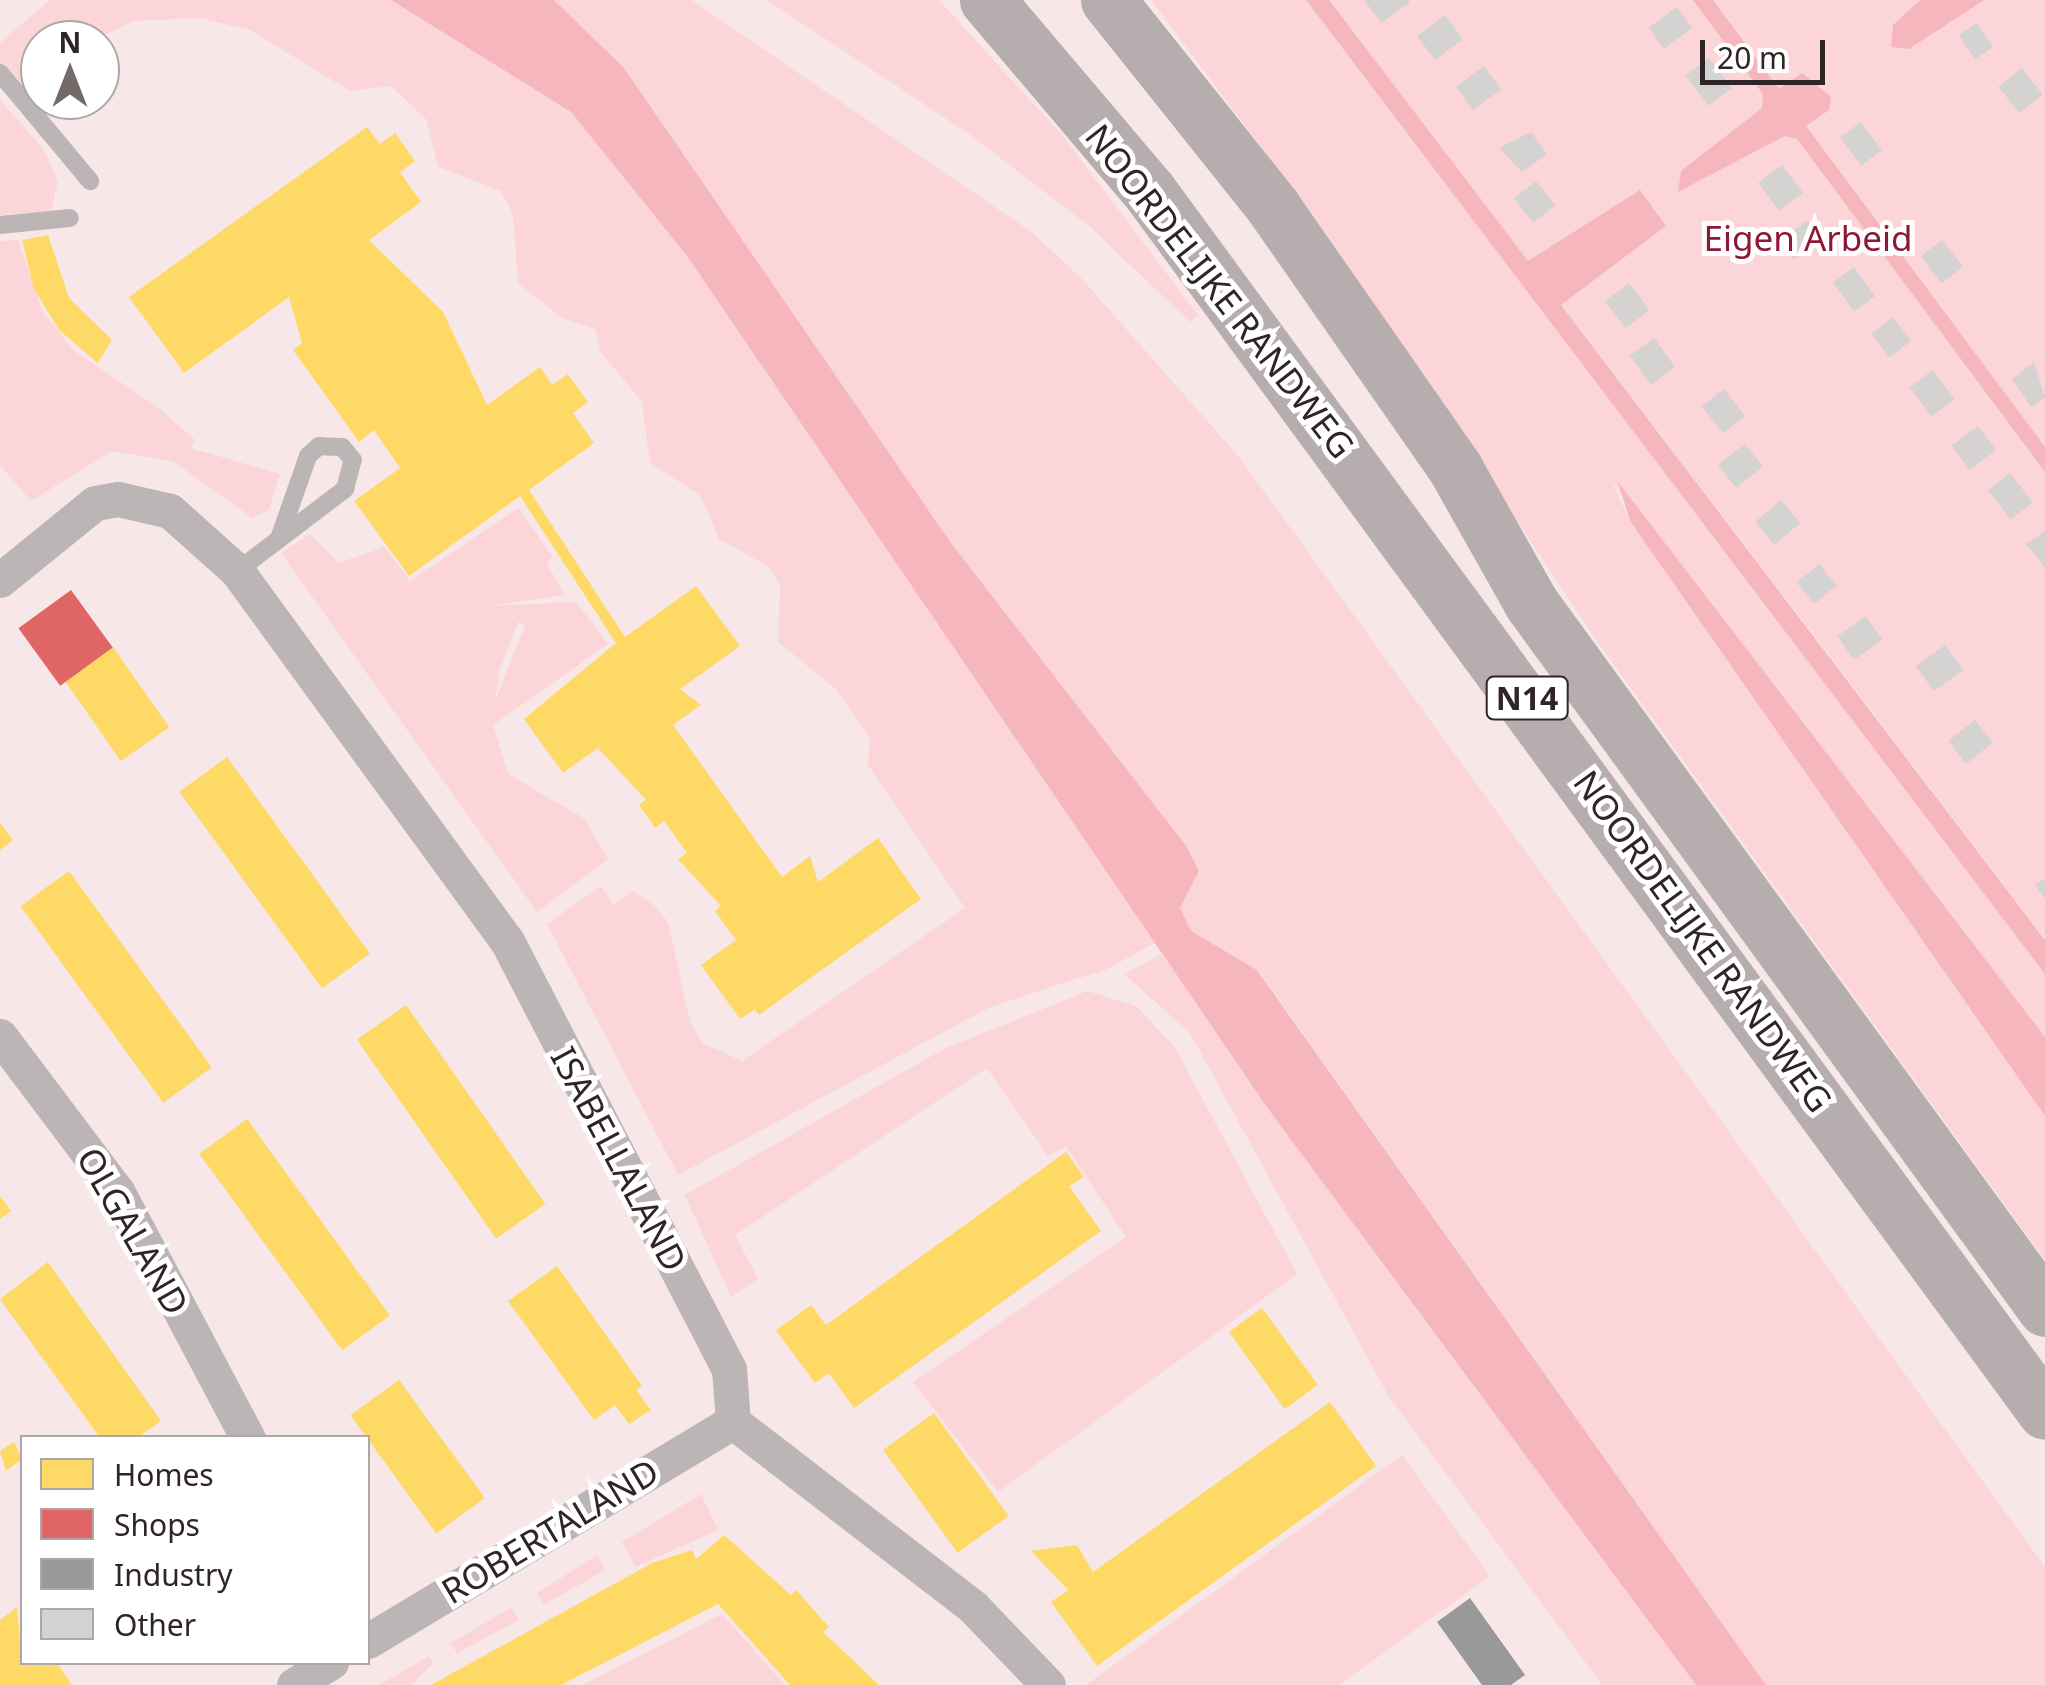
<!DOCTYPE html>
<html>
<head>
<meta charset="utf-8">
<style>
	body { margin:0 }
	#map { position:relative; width:2045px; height:1685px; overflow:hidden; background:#f7e7e9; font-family:"Noto Sans",sans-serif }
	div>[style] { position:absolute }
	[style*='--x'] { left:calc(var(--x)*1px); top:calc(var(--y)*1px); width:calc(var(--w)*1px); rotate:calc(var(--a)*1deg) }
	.green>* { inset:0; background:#fbd5d8 }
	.water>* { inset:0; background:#f5b7bd }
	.homes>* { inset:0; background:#ffd966; transform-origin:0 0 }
	.shops>* { inset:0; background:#e06666; transform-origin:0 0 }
	.industry>* { inset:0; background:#999 }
	.building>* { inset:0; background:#d5d3d1; transform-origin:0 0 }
	.lane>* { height:18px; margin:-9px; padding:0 9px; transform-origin:9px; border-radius:9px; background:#bbb5b5 }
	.street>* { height:35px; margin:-17.5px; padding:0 17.5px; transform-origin:17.5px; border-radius:17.5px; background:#bbb5b5 }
	.primary>* { height:55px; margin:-27.5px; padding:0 27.5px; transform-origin:27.5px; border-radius:27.5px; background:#b6aeae }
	span { translate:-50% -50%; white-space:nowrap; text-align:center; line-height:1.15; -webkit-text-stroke:10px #fff; paint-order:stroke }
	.shield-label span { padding:2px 8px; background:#fff; border:2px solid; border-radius:8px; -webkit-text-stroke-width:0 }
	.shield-label { font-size:32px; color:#2f2526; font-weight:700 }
	.park-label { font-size:35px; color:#8d1736 }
	.street-label { font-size:35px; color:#2f2526 }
	.legend { position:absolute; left:20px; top:1435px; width:350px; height:230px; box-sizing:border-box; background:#fff; border:2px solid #aca8a8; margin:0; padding:12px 18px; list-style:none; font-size:30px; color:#2f2526 }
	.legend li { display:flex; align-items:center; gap:20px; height:50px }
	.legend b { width:50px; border:2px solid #aca8a8 }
	.north { position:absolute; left:20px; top:20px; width:100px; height:100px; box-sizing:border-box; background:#fff; border:2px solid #aca8a8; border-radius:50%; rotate:0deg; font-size:28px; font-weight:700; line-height:40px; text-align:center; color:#2f2526 }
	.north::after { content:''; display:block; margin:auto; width:35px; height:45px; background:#75696a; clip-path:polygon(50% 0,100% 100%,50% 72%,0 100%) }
	.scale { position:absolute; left:1700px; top:40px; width:125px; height:45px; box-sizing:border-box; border:5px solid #2f2526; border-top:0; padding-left:12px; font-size:30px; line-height:35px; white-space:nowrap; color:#2f2526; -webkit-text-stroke:8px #fff; paint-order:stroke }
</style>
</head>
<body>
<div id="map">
	<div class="green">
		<i style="clip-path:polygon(50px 0,391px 0,571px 112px,687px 256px,1155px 943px,1107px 969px,990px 1007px,678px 1175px,547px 924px,601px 886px,614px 905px,633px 891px,654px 905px,668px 922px,690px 1022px,703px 1043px,742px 1061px,965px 908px,868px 765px,870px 738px,837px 690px,778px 642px,780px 585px,768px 566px,719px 539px,700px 495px,650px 463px,642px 402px,600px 351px,595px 329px,562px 318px,518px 283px,513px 214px,501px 191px,438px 167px,426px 119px,391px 86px,350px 91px,250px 30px,200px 18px,133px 21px,94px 40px,40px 40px,40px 75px,23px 88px,0 63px,0 43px)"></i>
		<i style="clip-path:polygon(554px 0,691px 0,1033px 233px,1082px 279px,1239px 457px,2045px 1567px,2045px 1685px,1766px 1685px,1258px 970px,1191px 932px,1180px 908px,1199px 871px,1187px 847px,951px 543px,624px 68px)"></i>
		<i style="clip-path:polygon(767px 0,939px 0,1063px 136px,1198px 315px,1190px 322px,1088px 225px,969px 134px)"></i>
		<i style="clip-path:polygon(1151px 0,1306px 0,2045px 973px,2045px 1037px,1612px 482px,1630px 521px,2045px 1116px,2045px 1260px,1596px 640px,1327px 235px)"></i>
		<i style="clip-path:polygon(1328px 0,2045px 0,2045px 939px,1855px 689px)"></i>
		<i style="clip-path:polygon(0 100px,44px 150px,58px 181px,51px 211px,0 215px)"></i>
		<i style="clip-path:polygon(18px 240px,42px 311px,73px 350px,160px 409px,195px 440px,190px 448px,280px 474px,269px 510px,252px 518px,173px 461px,112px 451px,31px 501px,0 465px,0 241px)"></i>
		<i style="clip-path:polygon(evenodd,518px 508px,553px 557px,547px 564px,565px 595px,489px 606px,576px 602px,608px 644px,493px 725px,508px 774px,585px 819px,608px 859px,537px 912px,281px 553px,310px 534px,338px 563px,385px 547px,410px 581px,518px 508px,518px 622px,525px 625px,495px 701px,500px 669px,518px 622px)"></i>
		<i style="clip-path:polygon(1162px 954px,1266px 1106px,1696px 1685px,1602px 1685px,1388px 1395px,1190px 1033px,1124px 974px)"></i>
		<i style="clip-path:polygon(1087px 991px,1136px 1006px,1174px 1046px,1297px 1274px,998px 1492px,913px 1382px,1126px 1237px,1066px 1146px,1048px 1156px,987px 1068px,735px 1235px,758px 1279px,731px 1297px,685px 1195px,944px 1049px)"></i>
		<i style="clip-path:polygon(1402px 1455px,1490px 1576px,1339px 1685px,1086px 1685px)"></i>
		<i style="clip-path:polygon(701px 1494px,718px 1530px,635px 1567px,622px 1542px)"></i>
		<i style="clip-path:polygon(597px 1555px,605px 1570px,544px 1605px,537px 1593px)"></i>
		<i style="clip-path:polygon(512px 1607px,519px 1620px,457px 1653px,451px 1643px)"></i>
		<i style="clip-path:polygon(722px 1614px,785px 1685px,582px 1685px)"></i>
		<i style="clip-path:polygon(429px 1656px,433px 1664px,411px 1685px,379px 1685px)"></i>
	</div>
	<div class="water">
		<i style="clip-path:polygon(391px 0,554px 0,624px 68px,951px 543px,1187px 847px,1199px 871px,1180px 908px,1191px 931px,1257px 970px,1766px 1685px,1696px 1685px,1266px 1106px,687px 256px,571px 112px)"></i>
		<i style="clip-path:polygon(1306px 0,1329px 0,1528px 261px,1640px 190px,1666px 226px,1561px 305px,2045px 940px,2045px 974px)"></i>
		<i style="clip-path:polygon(1693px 0,1713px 0,1779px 89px,1802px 73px,1831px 97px,1829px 110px,1806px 126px,2045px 447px,2045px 472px,1797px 139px,1785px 136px,1678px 192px,1681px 171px,1762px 108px,1763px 94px)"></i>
		<i style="clip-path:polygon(1920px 0,1984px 0,1909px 49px,1891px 47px,1893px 25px)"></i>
		<i style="clip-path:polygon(1618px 482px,2045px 1037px,2045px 1116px,1630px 521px)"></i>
	</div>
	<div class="homes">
		<i style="clip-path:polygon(367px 127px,380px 144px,395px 133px,415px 161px,400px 172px,421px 202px,369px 240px,443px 312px,487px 405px,540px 367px,552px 385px,568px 374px,588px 402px,573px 413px,594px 443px,529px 490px,625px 637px,696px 586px,740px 646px,680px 689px,701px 705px,673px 725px,782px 877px,810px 856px,818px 882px,878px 838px,921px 899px,759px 1015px,755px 1009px,740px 1019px,701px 965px,736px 940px,715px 911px,721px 906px,678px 859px,687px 853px,664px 821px,655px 828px,639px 805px,646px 800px,598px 748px,563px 773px,524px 719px,616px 643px,520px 496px,409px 576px,354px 501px,400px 468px,374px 430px,359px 442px,293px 350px,302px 343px,289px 297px,184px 373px,129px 297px)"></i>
		<i style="clip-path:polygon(48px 235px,69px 298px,112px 340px,98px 363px,59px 330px,34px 289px,22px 240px)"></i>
		<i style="left:113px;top:647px;width:98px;height:59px;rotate:55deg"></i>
		<i style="left:227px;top:757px;width:243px;height:59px;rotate:54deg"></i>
		<i style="clip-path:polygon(0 823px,13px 840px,0 850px)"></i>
		<i style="left:69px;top:871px;width:243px;height:60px;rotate:54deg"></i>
		<i style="left:406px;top:1005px;width:243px;height:60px;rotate:55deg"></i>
		<i style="left:247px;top:1119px;width:243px;height:59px;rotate:54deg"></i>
		<i style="clip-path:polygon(1066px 1152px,1084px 1177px,1069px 1186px,1101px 1231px,854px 1408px,829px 1373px,815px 1383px,776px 1330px,811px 1305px,826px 1325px)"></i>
		<i style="clip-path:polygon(0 1196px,11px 1211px,0 1219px)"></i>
		<i style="clip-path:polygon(48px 1262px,161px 1421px,137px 1438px,100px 1438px,0 1299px)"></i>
		<i style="clip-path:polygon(557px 1266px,642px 1386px,636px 1390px,651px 1410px,629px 1424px,615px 1405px,594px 1420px,508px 1301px)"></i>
		<i style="left:1262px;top:1308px;width:95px;height:41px;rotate:54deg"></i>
		<i style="left:399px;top:1380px;width:146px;height:60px;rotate:54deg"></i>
		<i style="clip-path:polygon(1330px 1402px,1376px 1466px,1097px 1666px,1051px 1602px,1068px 1590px,1031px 1551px,1077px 1545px,1093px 1572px)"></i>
		<i style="left:934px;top:1413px;width:127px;height:63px;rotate:54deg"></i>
		<i style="clip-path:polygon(14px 1442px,22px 1459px,6px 1471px,0 1451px)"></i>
		<i style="clip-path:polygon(724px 1535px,791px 1595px,796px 1590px,829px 1627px,823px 1632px,879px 1685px,790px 1685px,718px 1604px,561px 1685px,431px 1685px,652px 1563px,692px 1550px,696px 1559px)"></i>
		<i style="clip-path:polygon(17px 1607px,22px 1662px,56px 1662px,72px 1685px,0 1685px,0 1620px)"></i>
	</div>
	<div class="shops">
		<i style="left:71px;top:590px;width:71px;height:65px;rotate:54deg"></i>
	</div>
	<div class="industry">
		<i style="clip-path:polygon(1470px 1598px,1525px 1675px,1511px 1685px,1482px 1685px,1437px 1622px)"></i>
	</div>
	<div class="building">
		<i style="clip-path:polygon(1364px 0,1408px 0,1410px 2px,1381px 23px)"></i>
		<i style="left:1677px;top:7px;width:26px;height:35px;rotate:54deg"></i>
		<i style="left:1445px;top:15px;width:30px;height:35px;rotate:53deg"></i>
		<i style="left:1977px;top:23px;width:29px;height:22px;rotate:56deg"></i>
		<i style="left:1709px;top:58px;width:38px;height:29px;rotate:53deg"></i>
		<i style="left:1484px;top:66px;width:29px;height:35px;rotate:54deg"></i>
		<i style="left:2022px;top:68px;width:34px;height:30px;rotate:52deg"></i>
		<i style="left:1861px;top:122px;width:35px;height:26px;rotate:53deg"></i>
		<i style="clip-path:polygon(1531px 132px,1547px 154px,1522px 172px,1499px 148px)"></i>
		<i style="left:1782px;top:165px;width:35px;height:30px;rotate:53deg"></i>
		<i style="left:1536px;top:181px;width:31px;height:28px;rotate:52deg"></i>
		<i style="left:1808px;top:220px;width:24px;height:34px;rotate:55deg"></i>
		<i style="left:1942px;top:240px;width:34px;height:27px;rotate:52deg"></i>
		<i style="left:1854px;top:267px;width:36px;height:26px;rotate:54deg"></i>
		<i style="left:1629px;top:283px;width:34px;height:30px;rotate:53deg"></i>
		<i style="left:1893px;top:317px;width:30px;height:27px;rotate:53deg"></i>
		<i style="left:1654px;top:338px;width:36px;height:30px;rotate:54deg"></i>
		<i style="clip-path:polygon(2034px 362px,2045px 397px,2031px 407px,2012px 379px)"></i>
		<i style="left:1933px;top:370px;width:36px;height:29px;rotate:53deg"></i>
		<i style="left:1724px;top:389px;width:34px;height:28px;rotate:52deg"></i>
		<i style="left:1978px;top:426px;width:30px;height:33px;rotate:53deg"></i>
		<i style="left:1745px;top:444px;width:29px;height:34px;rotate:52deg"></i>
		<i style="left:2010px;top:473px;width:37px;height:28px;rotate:52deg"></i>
		<i style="left:1781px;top:500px;width:30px;height:34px;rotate:50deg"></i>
		<i style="clip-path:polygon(2045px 531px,2045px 568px,2026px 544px)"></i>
		<i style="left:1819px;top:564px;width:28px;height:29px;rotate:51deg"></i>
		<i style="left:1866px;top:616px;width:29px;height:35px;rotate:55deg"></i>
		<i style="left:1945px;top:645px;width:31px;height:36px;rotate:54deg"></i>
		<i style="left:1975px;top:720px;width:29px;height:34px;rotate:52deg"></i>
		<i style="clip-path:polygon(2045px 878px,2045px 899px,2035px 885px)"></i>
	</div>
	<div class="lane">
		<i style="--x:0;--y:73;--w:141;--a:50.2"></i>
		<i style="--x:0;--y:225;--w:70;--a:-5.7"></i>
		<i style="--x:237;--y:571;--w:136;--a:-37.2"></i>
		<i style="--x:345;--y:489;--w:30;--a:-75"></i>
		<i style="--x:353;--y:460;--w:17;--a:-130"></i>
		<i style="--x:342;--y:447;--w:23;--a:-178"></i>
		<i style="--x:319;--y:446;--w:15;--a:138"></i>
		<i style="--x:308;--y:456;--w:85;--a:109.3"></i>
	</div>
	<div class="street">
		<i style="--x:0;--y:580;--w:122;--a:-39"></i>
		<i style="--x:95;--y:503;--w:23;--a:-10"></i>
		<i style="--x:118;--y:499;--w:53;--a:13"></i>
		<i style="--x:170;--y:511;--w:90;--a:41.8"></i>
		<i style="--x:237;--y:571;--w:458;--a:53.9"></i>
		<i style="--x:507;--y:941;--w:482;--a:62.6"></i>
		<i style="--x:729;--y:1369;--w:53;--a:85.7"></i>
		<i style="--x:733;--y:1422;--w:303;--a:37.6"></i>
		<i style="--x:973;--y:1607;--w:108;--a:46.1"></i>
		<i style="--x:0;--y:1036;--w:194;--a:53"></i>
		<i style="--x:117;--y:1191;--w:280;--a:62.1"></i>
		<i style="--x:368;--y:1641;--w:426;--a:-31"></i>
		<i style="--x:294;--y:1685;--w:44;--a:-31.9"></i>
	</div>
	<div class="primary">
		<i style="--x:987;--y:0;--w:250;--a:49.7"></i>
		<i style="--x:1149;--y:191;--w:1514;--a:53.73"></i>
		<i style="--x:1108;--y:0;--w:265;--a:51.4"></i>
		<i style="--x:1273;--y:207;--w:318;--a:55.1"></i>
		<i style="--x:1455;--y:468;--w:155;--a:60.6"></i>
		<i style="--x:1531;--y:603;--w:873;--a:53.94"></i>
	</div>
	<div class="shield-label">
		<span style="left:1527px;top:698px">N14</span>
	</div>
	<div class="park-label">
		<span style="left:1808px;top:238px">Eigen Arbeid</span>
	</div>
	<div class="street-label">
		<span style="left:1220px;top:291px;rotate:52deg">NOORDELIJKE RANDWEG</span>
		<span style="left:1703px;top:941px;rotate:54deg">NOORDELIJKE RANDWEG</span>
		<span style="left:619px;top:1159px;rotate:62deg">ISABELLALAND</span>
		<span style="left:133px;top:1231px;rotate:60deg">OLGALAND</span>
		<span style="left:550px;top:1531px;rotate:-31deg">ROBERTALAND</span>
	</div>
	<ul class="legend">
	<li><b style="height:28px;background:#ffd966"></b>Homes</li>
	<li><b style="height:28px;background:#e06666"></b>Shops</li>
	<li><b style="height:28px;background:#999"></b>Industry</li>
	<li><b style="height:28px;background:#d5d3d1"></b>Other</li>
	</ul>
	<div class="north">N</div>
	<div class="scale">20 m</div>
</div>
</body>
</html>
